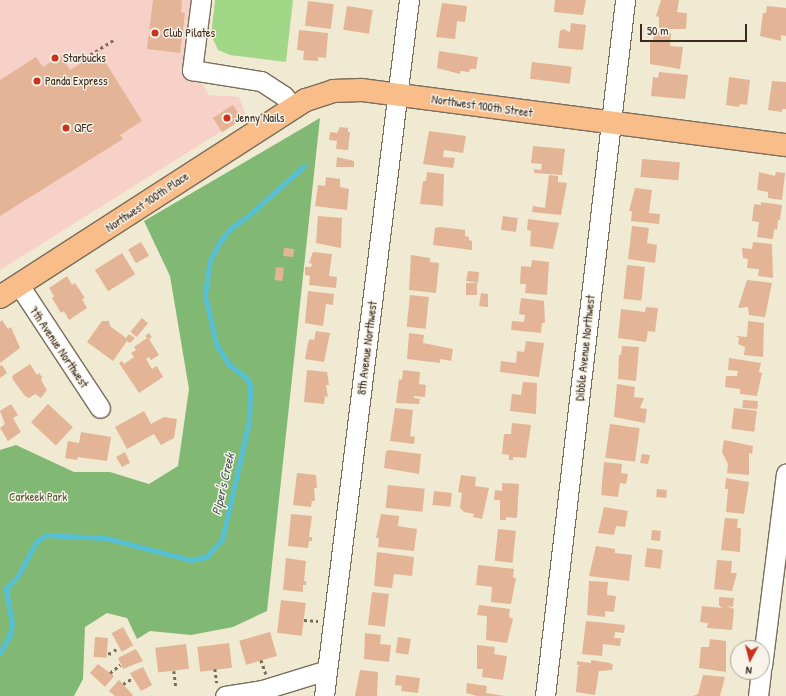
<!DOCTYPE html>
<html>
<head>
<meta charset="utf-8">
<style>
	body { margin:0 }
	#map { position:relative; width:786px; height:696px; overflow:hidden; background:#f0ead3; font-family:"Patrick Hand",sans-serif }
	div>[style] { position:absolute }
	[style*='--x'] { left:calc(var(--x)*1px); top:calc(var(--y)*1px); width:calc(var(--w)*1px); rotate:calc(var(--a)*1deg) }
	.built>* { inset:0; background:#f7d1c7 }
	.green>* { inset:0; background:#a2d788 }
	.forest>* { inset:0; background:#81b874 }
	.stream>* { height:4.5px; margin:-2.25px; padding:0 2.25px; transform-origin:2.25px; border-radius:2.25px; background:#57c0d4 }
	.building>* { inset:0; background:#e3b495; transform-origin:0 0 }
	.path>* { height:2.5px; margin-top:-1.25px; transform-origin:0; background:repeating-linear-gradient(90deg,#7a6d5d 0 3px,transparent 0 6px) }
	.roads { filter:drop-shadow(1px 0 #7a6d5d) drop-shadow(-1px 0 #7a6d5d) drop-shadow(0 1px #7a6d5d) drop-shadow(0 -1px #7a6d5d) }
	.minor>* { height:19px; margin:-9.5px; padding:0 9.5px; transform-origin:9.5px; border-radius:9.5px; background:#fff }
	.major>* { height:22px; margin:-11px; padding:0 11px; transform-origin:11px; border-radius:11px; background:#f8bd89 }
	.dots>* { width:11px; height:11px; translate:-50% -50%; box-sizing:border-box; border:2px solid #f7f3e8; border-radius:50% }
	span { translate:-50% -50%; white-space:nowrap; text-align:center; line-height:1.15; -webkit-text-stroke:3px #f7f3e8; paint-order:stroke }
	.poi-label { font-size:12px; color:#3b2a1e }
	.left { translate:0 -50%; text-align:left }
	.street-label { font-size:12px; color:#3b2a1e }
	.park-label { font-size:12px; color:#555538 }
	.water-label { font-size:13px; color:#435755; font-style:italic }
	.north { position:absolute; left:730px; top:640px; width:40px; height:40px; box-sizing:border-box; background:#f7f3e8; border:1px solid #aca397; border-radius:50%; rotate:187deg; font-size:11px; font-weight:700; line-height:16px; text-align:center; color:#3b2a1e }
	.north::after { content:''; display:block; margin:auto; width:14px; height:18px; background:#c8321e; clip-path:polygon(50% 0,100% 100%,50% 72%,0 100%) }
	.scale { position:absolute; left:640px; top:24px; width:107px; height:18px; box-sizing:border-box; border:2px solid #3b2a1e; border-top:0; padding-left:5px; font-size:12px; line-height:14px; white-space:nowrap; color:#3b2a1e; -webkit-text-stroke:3px #f7f3e8; paint-order:stroke }
</style>
</head>
<body>
<div id="map">
	<div class="built">
		<i style="clip-path:polygon(0 0,191px 0,186px 53px,209px 95px,239px 97px,246px 116px,0 270px)"></i>
	</div>
	<div class="green">
		<i style="clip-path:polygon(215px 0,293px 0,286px 62px,230px 55px,218px 50px,211px 35px)"></i>
	</div>
	<div class="forest">
		<i style="clip-path:polygon(320px 118px,267px 611px,233px 627px,191px 635px,150px 631px,137px 639px,127px 618px,107px 613px,85px 627px,83px 679px,74px 696px,0 696px,0 450px,16px 445px,74px 472px,110px 472px,149px 484px,178px 466px,189px 389px,170px 276px,144px 221px)"></i>
	</div>
	<div class="stream">
		<i style="--x:0;--y:653;--w:21;--a:-61"></i>
		<i style="--x:10;--y:635;--w:11;--a:-80"></i>
		<i style="--x:12;--y:624;--w:36;--a:-100"></i>
		<i style="--x:6;--y:589;--w:18;--a:-47"></i>
		<i style="--x:18;--y:576;--w:38;--a:-62"></i>
		<i style="--x:36;--y:542;--w:12;--a:-35"></i>
		<i style="--x:46;--y:535;--w:60;--a:2.9"></i>
		<i style="--x:106;--y:538;--w:88;--a:14.5"></i>
		<i style="--x:191;--y:560;--w:15;--a:-11"></i>
		<i style="--x:206;--y:557;--w:23;--a:-47"></i>
		<i style="--x:222;--y:540;--w:122;--a:-77.2"></i>
		<i style="--x:249;--y:421;--w:35;--a:-88"></i>
		<i style="--x:250;--y:386;--w:8;--a:-113"></i>
		<i style="--x:247;--y:379;--w:23;--a:-142"></i>
		<i style="--x:229;--y:365;--w:25;--a:-122"></i>
		<i style="--x:216;--y:344;--w:50;--a:-102.7"></i>
		<i style="--x:205;--y:295;--w:34;--a:-82"></i>
		<i style="--x:210;--y:261;--w:20;--a:-63"></i>
		<i style="--x:219;--y:243;--w:19;--a:-51"></i>
		<i style="--x:231;--y:228;--w:19;--a:-35"></i>
		<i style="--x:247;--y:217;--w:76;--a:-41.8"></i>
	</div>
	<div class="building">
		<i style="clip-path:polygon(153px 0,182px 0,181px 12px,185px 13px,180px 53px,147px 49px)"></i>
		<i style="clip-path:polygon(555px 0,586px 0,583px 15px,554px 12px)"></i>
		<i style="clip-path:polygon(661px 0,679px 0,677px 12px,687px 13px,686px 29px,659px 29px,659px 17px,656px 16px)"></i>
		<i style="left:308px;top:1px;width:26px;height:25px;rotate:7deg"></i>
		<i style="clip-path:polygon(442px 3px,467px 6px,465px 22px,457px 21px,455px 39px,436px 37px)"></i>
		<i style="left:347px;top:6px;width:26px;height:24px;rotate:9deg"></i>
		<i style="clip-path:polygon(767px 6px,786px 8px,786px 36px,781px 35px,781px 41px,760px 36px,763px 13px,766px 13px)"></i>
		<i style="clip-path:polygon(571px 23px,586px 25px,583px 50px,558px 48px,560px 31px,563px 29px,570px 32px)"></i>
		<i style="clip-path:polygon(299px 30px,328px 33px,326px 58px,318px 57px,318px 61px,303px 60px,304px 51px,297px 50px)"></i>
		<i style="clip-path:polygon(654px 31px,671px 33px,670px 46px,683px 47px,680px 69px,650px 64px,650px 41px,653px 41px)"></i>
		<i style="clip-path:polygon(439px 51px,478px 57px,476px 69px,470px 69px,469px 72px,460px 71px,460px 74px,437px 68px)"></i>
		<i style="clip-path:polygon(99px 52px,142px 121px,120px 135px,123px 139px,0 216px,0 80px,36px 57px,43px 67px,61px 55px,70px 70px)"></i>
		<i style="left:532px;top:62px;width:40px;height:17px;rotate:7deg"></i>
		<i style="clip-path:polygon(659px 72px,688px 75px,685px 99px,651px 96px,653px 77px,658px 78px)"></i>
		<i style="clip-path:polygon(729px 77px,750px 80px,747px 105px,740px 104px,739px 107px,726px 105px)"></i>
		<i style="clip-path:polygon(772px 81px,786px 82px,786px 109px,782px 109px,782px 112px,768px 110px)"></i>
		<i style="left:233px;top:105px;width:17px;height:24px;rotate:57deg"></i>
		<i style="clip-path:polygon(340px 127px,348px 128px,348px 132px,350px 132px,348px 150px,336px 149px,337px 141px,329px 140px,330px 132px,337px 133px)"></i>
		<i style="clip-path:polygon(429px 131px,466px 136px,463px 153px,444px 150px,443px 157px,455px 158px,453px 168px,423px 164px)"></i>
		<i style="clip-path:polygon(533px 146px,565px 149px,562px 175px,534px 173px,534px 169px,541px 170px,542px 164px,531px 163px)"></i>
		<i style="clip-path:polygon(337px 157px,354px 161px,354px 167px,336px 167px)"></i>
		<i style="left:642px;top:159px;width:38px;height:18px;rotate:5deg"></i>
		<i style="clip-path:polygon(427px 172px,444px 174px,443px 206px,420px 204px,423px 181px,426px 181px)"></i>
		<i style="clip-path:polygon(759px 172px,775px 176px,776px 172px,785px 173px,782px 200px,768px 198px,768px 192px,757px 190px)"></i>
		<i style="clip-path:polygon(549px 175px,558px 176px,558px 182px,567px 183px,561px 215px,532px 212px,533px 206px,545px 208px)"></i>
		<i style="clip-path:polygon(326px 177px,340px 179px,340px 187px,349px 189px,347px 210px,315px 206px,318px 185px,325px 186px)"></i>
		<i style="clip-path:polygon(635px 188px,652px 190px,649px 213px,660px 214px,659px 224px,631px 221px,632px 211px,629px 211px)"></i>
		<i style="clip-path:polygon(761px 202px,782px 205px,780px 220px,778px 220px,777px 230px,774px 229px,773px 239px,757px 237px,759px 222px,752px 221px,754px 204px,761px 205px)"></i>
		<i style="clip-path:polygon(318px 216px,342px 218px,341px 248px,316px 243px)"></i>
		<i style="left:503px;top:216px;width:15px;height:14px;rotate:8deg"></i>
		<i style="clip-path:polygon(528px 219px,559px 223px,553px 249px,530px 246px,531px 231px,527px 230px)"></i>
		<i style="clip-path:polygon(632px 226px,649px 228px,647px 243px,657px 245px,655px 263px,628px 259px)"></i>
		<i style="clip-path:polygon(440px 227px,465px 230px,465px 236px,469px 237px,469px 240px,472px 241px,472px 250px,433px 245px,435px 228px)"></i>
		<i style="left:141px;top:242px;width:16px;height:15px;rotate:60deg"></i>
		<i style="clip-path:polygon(753px 242px,772px 244px,773px 278px,758px 276px,759px 269px,747px 268px,748px 259px,743px 258px,742px 248px,752px 249px)"></i>
		<i style="left:284px;top:248px;width:10px;height:8px;rotate:6deg"></i>
		<i style="clip-path:polygon(313px 252px,332px 254px,329px 276px,337px 277px,336px 288px,309px 285px,310px 276px,305px 275px,305px 267px,311px 267px,312px 264px,309px 263px)"></i>
		<i style="left:122px;top:253px;width:25px;height:32px;rotate:58deg"></i>
		<i style="clip-path:polygon(411px 255px,430px 258px,430px 262px,439px 263px,436px 293px,409px 290px)"></i>
		<i style="clip-path:polygon(532px 260px,549px 262px,547px 295px,525px 293px,526px 284px,520px 284px,521px 266px,531px 267px)"></i>
		<i style="left:627px;top:265px;width:18px;height:34px;rotate:6deg"></i>
		<i style="left:276px;top:267px;width:8px;height:13px;rotate:7deg"></i>
		<i style="clip-path:polygon(468px 271px,479px 272px,478px 283px,466px 281px)"></i>
		<i style="clip-path:polygon(67px 276px,72px 285px,75px 283px,85px 298px,82px 299px,87px 308px,69px 320px,64px 311px,61px 313px,52px 298px,54px 296px,49px 288px)"></i>
		<i style="clip-path:polygon(747px 280px,772px 283px,765px 317px,749px 315px,748px 307px,738px 308px)"></i>
		<i style="left:466px;top:283px;width:11px;height:12px"></i>
		<i style="clip-path:polygon(308px 291px,334px 294px,333px 305px,326px 304px,323px 326px,305px 323px)"></i>
		<i style="clip-path:polygon(481px 293px,488px 294px,488px 307px,479px 306px)"></i>
		<i style="left:410px;top:295px;width:19px;height:32px;rotate:6deg"></i>
		<i style="clip-path:polygon(521px 298px,544px 301px,545px 323px,542px 323px,541px 333px,511px 330px,512px 321px,524px 322px,525px 315px,519px 314px)"></i>
		<i style="clip-path:polygon(646px 307px,658px 308px,655px 332px,648px 331px,646px 342px,618px 338px,621px 309px,645px 312px)"></i>
		<i style="left:142px;top:318px;width:8px;height:18px;rotate:40deg"></i>
		<i style="clip-path:polygon(2px 320px,8px 329px,11px 327px,20px 348px,0 363px,0 322px)"></i>
		<i style="clip-path:polygon(102px 321px,109px 321px,110px 326px,126px 338px,129px 334px,135px 338px,130px 343px,127px 341px,113px 361px,87px 342px)"></i>
		<i style="clip-path:polygon(748px 321px,764px 323px,763px 357px,744px 355px,745px 347px,738px 344px,739px 338px,736px 336px,747px 337px)"></i>
		<i style="clip-path:polygon(316px 331px,330px 333px,324px 362px,305px 359px,308px 343px,310px 339px,314px 340px)"></i>
		<i style="clip-path:polygon(149px 333px,152px 337px,149px 339px,159px 355px,151px 360px,149px 357px,146px 359px,152px 369px,157px 366px,163px 377px,139px 393px,119px 363px,122px 361px,124px 364px,134px 357px,131px 353px,136px 350px,134px 347px,147px 338px,145px 336px)"></i>
		<i style="clip-path:polygon(409px 333px,424px 335px,423px 343px,453px 349px,451px 361px,440px 359px,440px 363px,407px 359px)"></i>
		<i style="clip-path:polygon(526px 341px,544px 343px,539px 377px,500px 372px,501px 361px,516px 363px,517px 351px,524px 352px)"></i>
		<i style="clip-path:polygon(622px 346px,639px 347px,636px 381px,618px 379px,619px 355px,621px 355px)"></i>
		<i style="clip-path:polygon(729px 358px,761px 363px,759px 372px,762px 373px,757px 396px,740px 394px,740px 389px,725px 387px,726px 376px,737px 376px,738px 371px,728px 370px)"></i>
		<i style="clip-path:polygon(30px 364px,37px 375px,39px 373px,42px 377px,41px 380px,47px 390px,41px 398px,35px 394px,29px 398px,25px 396px,13px 380px,12px 376px)"></i>
		<i style="clip-path:polygon(2px 365px,7px 373px,0 378px,0 366px)"></i>
		<i style="clip-path:polygon(307px 370px,327px 372px,329px 385px,326px 385px,328px 397px,325px 396px,324px 404px,304px 402px)"></i>
		<i style="clip-path:polygon(403px 370px,420px 372px,419px 384px,426px 385px,425px 397px,414px 396px,414px 398px,420px 399px,419px 404px,396px 403px,399px 379px,402px 380px)"></i>
		<i style="clip-path:polygon(523px 382px,537px 383px,536px 414px,510px 411px,512px 394px,521px 395px)"></i>
		<i style="clip-path:polygon(617px 384px,635px 387px,634px 397px,644px 398px,640px 408px,647px 409px,645px 423px,614px 417px)"></i>
		<i style="left:743px;top:400px;width:15px;height:8px;rotate:4deg"></i>
		<i style="clip-path:polygon(11px 404px,18px 415px,13px 418px,21px 432px,8px 441px,0 428px,5px 424px,0 411px)"></i>
		<i style="left:48px;top:404px;width:34px;height:25px;rotate:43deg"></i>
		<i style="clip-path:polygon(395px 408px,413px 410px,410px 436px,415px 437px,414px 444px,390px 441px)"></i>
		<i style="left:734px;top:408px;width:23px;height:21px;rotate:7deg"></i>
		<i style="clip-path:polygon(144px 411px,151px 424px,164px 417px,177px 419px,174px 438px,161px 445px,154px 434px,127px 449px,115px 427px)"></i>
		<i style="clip-path:polygon(512px 423px,531px 425px,526px 458px,513px 457px,513px 460px,509px 460px,509px 455px,502px 454px,504px 434px,511px 434px)"></i>
		<i style="left:610px;top:424px;width:30px;height:34px;rotate:8deg"></i>
		<i style="clip-path:polygon(81px 432px,111px 437px,107px 461px,78px 457px,77px 460px,65px 458px,68px 441px,79px 443px)"></i>
		<i style="clip-path:polygon(724px 440px,753px 446px,752px 454px,749px 453px,749px 475px,727px 473px,728px 464px,722px 452px)"></i>
		<i style="clip-path:polygon(389px 450px,421px 454px,419px 474px,384px 468px,386px 451px)"></i>
		<i style="clip-path:polygon(125px 452px,130px 463px,122px 467px,116px 457px)"></i>
		<i style="clip-path:polygon(642px 454px,650px 455px,648px 464px,640px 463px)"></i>
		<i style="clip-path:polygon(604px 462px,622px 464px,621px 473px,628px 474px,626px 484px,620px 483px,618px 497px,601px 495px)"></i>
		<i style="clip-path:polygon(297px 473px,316px 475px,317px 488px,314px 488px,315px 501px,312px 501px,311px 507px,293px 505px)"></i>
		<i style="clip-path:polygon(461px 475px,476px 477px,475px 486px,489px 488px,482px 519px,473px 517px,474px 514px,464px 512px,460px 508px,462px 493px,458px 492px)"></i>
		<i style="clip-path:polygon(726px 478px,749px 482px,744px 514px,726px 512px,728px 489px,725px 489px)"></i>
		<i style="clip-path:polygon(502px 483px,519px 484px,517px 518px,506px 517px,506px 520px,500px 520px,500px 500px,494px 500px,495px 490px,502px 491px)"></i>
		<i style="left:388px;top:485px;width:37px;height:23px;rotate:6deg"></i>
		<i style="left:657px;top:489px;width:10px;height:8px;rotate:6deg"></i>
		<i style="left:434px;top:491px;width:18px;height:14px;rotate:6deg"></i>
		<i style="clip-path:polygon(604px 507px,628px 511px,625px 527px,616px 526px,614px 535px,598px 533px)"></i>
		<i style="clip-path:polygon(291px 514px,312px 516px,309px 537px,312px 537px,312px 541px,309px 541px,308px 548px,288px 546px)"></i>
		<i style="clip-path:polygon(381px 514px,399px 516px,398px 526px,417px 529px,414px 551px,378px 547px,379px 538px,376px 538px)"></i>
		<i style="clip-path:polygon(725px 518px,738px 519px,737px 528px,741px 528px,740px 552px,721px 550px)"></i>
		<i style="left:498px;top:529px;width:18px;height:32px;rotate:6deg"></i>
		<i style="left:652px;top:530px;width:9px;height:10px;rotate:6deg"></i>
		<i style="clip-path:polygon(596px 546px,615px 549px,615px 553px,632px 555px,629px 581px,589px 576px)"></i>
		<i style="left:647px;top:548px;width:16px;height:19px;rotate:7deg"></i>
		<i style="clip-path:polygon(377px 552px,414px 557px,412px 576px,394px 574px,392px 588px,374px 586px)"></i>
		<i style="clip-path:polygon(286px 558px,306px 561px,304px 581px,306px 581px,306px 585px,303px 585px,303px 592px,283px 590px)"></i>
		<i style="clip-path:polygon(717px 560px,732px 561px,731px 573px,737px 573px,732px 591px,714px 589px)"></i>
		<i style="clip-path:polygon(478px 565px,514px 569px,513px 578px,516px 578px,511px 604px,491px 602px,492px 587px,476px 585px)"></i>
		<i style="clip-path:polygon(589px 581px,608px 582px,607px 595px,616px 596px,614px 612px,605px 611px,605px 617px,587px 615px)"></i>
		<i style="left:372px;top:592px;width:17px;height:33px;rotate:7deg"></i>
		<i style="clip-path:polygon(719px 597px,734px 598px,733px 607px,726px 606px,734px 609px,732px 630px,707px 628px,708px 623px,700px 622px,702px 606px,722px 608px,719px 605px)"></i>
		<i style="left:281px;top:600px;width:25px;height:33px;rotate:7deg"></i>
		<i style="clip-path:polygon(479px 605px,510px 609px,509px 617px,513px 619px,507px 643px,486px 640px,487px 616px,477px 615px)"></i>
		<i style="clip-path:polygon(586px 621px,625px 625px,624px 633px,615px 632px,614px 638px,621px 638px,620px 646px,603px 644px,602px 656px,582px 654px)"></i>
		<i style="left:123px;top:627px;width:21px;height:13px;rotate:61deg"></i>
		<i style="left:270px;top:632px;width:25px;height:32px;rotate:74deg"></i>
		<i style="clip-path:polygon(365px 633px,381px 635px,380px 644px,391px 645px,389px 662px,364px 659px)"></i>
		<i style="left:95px;top:637px;width:13px;height:20px;rotate:4deg"></i>
		<i style="left:398px;top:637px;width:13px;height:16px;rotate:9deg"></i>
		<i style="clip-path:polygon(710px 639px,726px 641px,726px 672px,699px 668px,701px 647px,709px 647px)"></i>
		<i style="left:229px;top:643px;width:25px;height:32px;rotate:83deg"></i>
		<i style="left:186px;top:644px;width:25px;height:31px;rotate:83deg"></i>
		<i style="clip-path:polygon(477px 645px,495px 647px,494px 654px,507px 656px,503px 680px,482px 677px,483px 669px,477px 669px)"></i>
		<i style="clip-path:polygon(136px 649px,143px 661px,123px 669px,118px 658px)"></i>
		<i style="clip-path:polygon(591px 660px,610px 663px,613px 665px,612px 670px,599px 671px,595px 695px,576px 692px,578px 667px,580px 665px,577px 665px,577px 661px,591px 663px)"></i>
		<i style="clip-path:polygon(98px 664px,114px 676px,105px 687px,90px 673px)"></i>
		<i style="clip-path:polygon(143px 667px,152px 685px,141px 691px,130px 673px)"></i>
		<i style="clip-path:polygon(360px 670px,378px 672px,377px 696px,355px 696px)"></i>
		<i style="clip-path:polygon(396px 675px,420px 678px,418px 693px,401px 691px,402px 686px,395px 685px)"></i>
		<i style="clip-path:polygon(703px 675px,725px 677px,720px 696px,693px 696px,698px 694px)"></i>
		<i style="clip-path:polygon(119px 680px,133px 695px,132px 696px,115px 696px,109px 691px)"></i>
		<i style="clip-path:polygon(467px 683px,487px 686px,486px 693px,505px 696px,477px 696px,466px 693px)"></i>
	</div>
	<div class="path">
		<i style="--x:80;--y:61;--w:39;--a:-32"></i>
		<i style="--x:304;--y:620;--w:14;--a:4"></i>
		<i style="--x:114;--y:651;--w:6;--a:-45"></i>
		<i style="--x:108;--y:653;--w:5;--a:11"></i>
		<i style="--x:261;--y:660;--w:15;--a:70"></i>
		<i style="--x:215;--y:669;--w:14;--a:82"></i>
		<i style="--x:174;--y:671;--w:16;--a:83"></i>
		<i style="--x:110;--y:673;--w:13;--a:-39"></i>
		<i style="--x:123;--y:684;--w:12;--a:-31"></i>
	</div>
	<div class="roads">
		<div class="minor">
			<i style="--x:201;--y:0;--w:71;--a:97.3"></i>
			<i style="--x:192;--y:70;--w:70;--a:9.1"></i>
			<i style="--x:261;--y:81;--w:27;--a:33"></i>
			<i style="--x:284;--y:96;--w:15;--a:53"></i>
			<i style="--x:19;--y:285;--w:147;--a:56.6"></i>
			<i style="--x:762;--y:666;--w:194;--a:-82.9"></i>
			<i style="--x:225;--y:696;--w:37;--a:-9"></i>
			<i style="--x:262;--y:690;--w:68;--a:-17.1"></i>
			<i style="--x:324;--y:696;--w:701;--a:-83.04"></i>
			<i style="--x:545;--y:696;--w:701;--a:-83.44"></i>
			<i style="--x:758;--y:696;--w:24;--a:-83"></i>
		</div>
		<div class="major">
			<i style="--x:0;--y:297;--w:364;--a:-32.8"></i>
			<i style="--x:306;--y:100;--w:28;--a:-18"></i>
			<i style="--x:333;--y:91;--w:29;--a:-2"></i>
			<i style="--x:362;--y:90;--w:428;--a:7.4"></i>
		</div>
	</div>
	<div class="dots">
		<i style="left:155px;top:33px;background:#c8321e"></i>
		<i style="left:55px;top:58px;background:#c8321e"></i>
		<i style="left:37px;top:81px;background:#c8321e"></i>
		<i style="left:227px;top:118px;background:#c8321e"></i>
		<i style="left:66px;top:128px;background:#c8321e"></i>
	</div>
	<div class="poi-label">
		<span class="left" style="left:163px;top:33px">Club Pilates</span>
		<span class="left" style="left:63px;top:58px">Starbucks</span>
		<span class="left" style="left:45px;top:81px">Panda Express</span>
		<span class="left" style="left:235px;top:118px">Jenny Nails</span>
		<span class="left" style="left:74px;top:128px">QFC</span>
	</div>
	<div class="street-label">
		<span style="left:482px;top:106px;rotate:8deg">Northwest 100th Street</span>
		<span style="left:147px;top:202px;rotate:-34deg">Northwest 100th Place</span>
		<span style="left:59px;top:347px;rotate:56deg">7th Avenue Northwest</span>
		<span style="left:367px;top:348px;rotate:-83deg">8th Avenue Northwest</span>
		<span style="left:585px;top:348px;rotate:-84deg">Dibble Avenue Northwest</span>
	</div>
	<div class="park-label">
		<span style="left:38px;top:497px">Carkeek Park</span>
	</div>
	<div class="water-label">
		<span style="left:223px;top:484px;rotate:-77deg">Piper's Creek</span>
	</div>
	<div class="north">N</div>
	<div class="scale">50 m</div>
</div>
</body>
</html>
